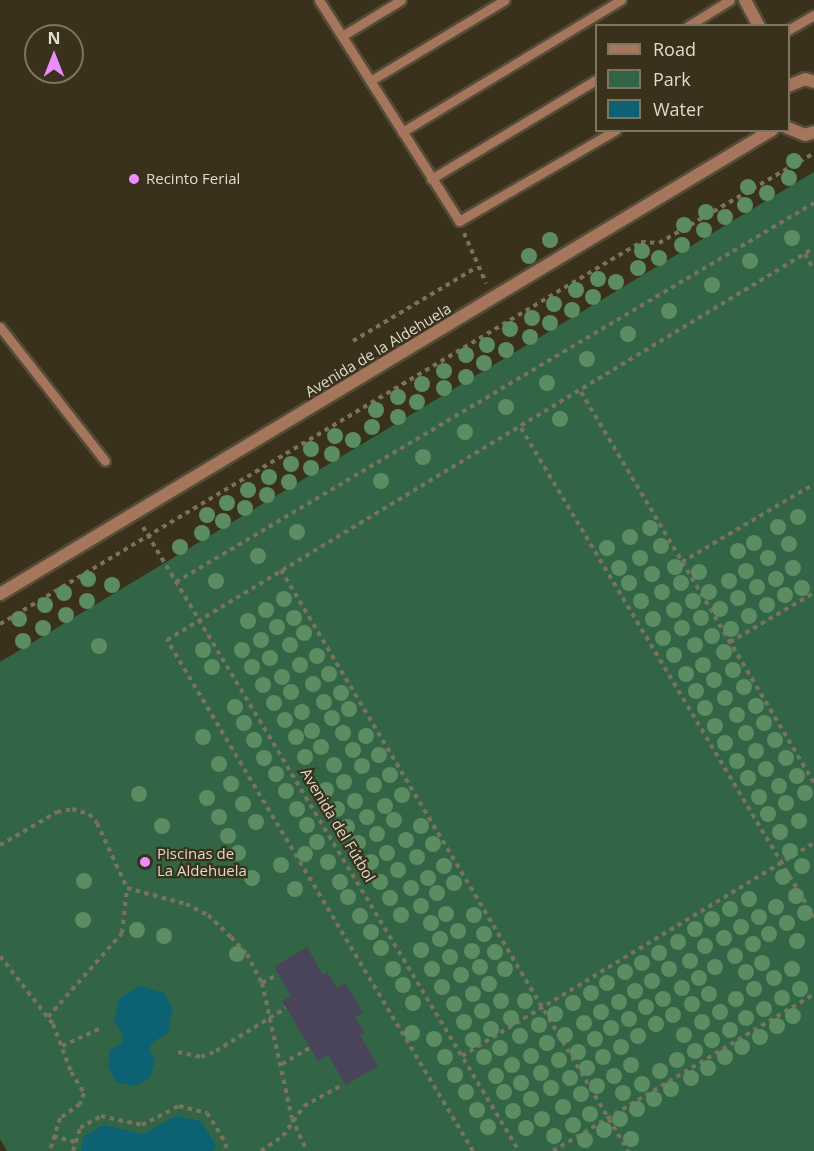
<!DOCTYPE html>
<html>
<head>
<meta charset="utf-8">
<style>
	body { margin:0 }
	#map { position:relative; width:814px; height:1151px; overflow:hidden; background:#39311b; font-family:"Open Sans",sans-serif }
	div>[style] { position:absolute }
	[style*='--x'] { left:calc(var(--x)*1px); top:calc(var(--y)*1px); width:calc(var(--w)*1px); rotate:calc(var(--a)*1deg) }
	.green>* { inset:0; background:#326545 }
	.water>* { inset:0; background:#0c6172 }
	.building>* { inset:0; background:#49445a }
	.path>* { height:4px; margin-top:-2px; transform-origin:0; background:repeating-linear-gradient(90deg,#79725f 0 4.5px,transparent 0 9px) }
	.roads { filter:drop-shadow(2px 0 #544c37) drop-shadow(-2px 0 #544c37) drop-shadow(0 2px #544c37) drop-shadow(0 -2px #544c37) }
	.service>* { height:9px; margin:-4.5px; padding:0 4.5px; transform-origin:4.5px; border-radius:4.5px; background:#a5765b }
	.minor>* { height:12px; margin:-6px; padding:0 6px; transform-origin:6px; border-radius:6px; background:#a5765b }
	.trees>* { width:16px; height:16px; margin:-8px; border-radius:50%; background:#5c8c61 }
	.dots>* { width:16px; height:16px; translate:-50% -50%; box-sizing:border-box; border:3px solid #39311b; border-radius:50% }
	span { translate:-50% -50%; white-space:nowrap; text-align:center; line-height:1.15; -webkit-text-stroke:4.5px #39311b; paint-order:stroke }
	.poi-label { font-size:15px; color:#dfdbcd }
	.left { translate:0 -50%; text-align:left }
	.street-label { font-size:15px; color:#dfdbcd }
	.legend { position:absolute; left:595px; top:24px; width:195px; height:108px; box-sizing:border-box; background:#39311b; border:2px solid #7b7562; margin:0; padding:8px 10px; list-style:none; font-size:18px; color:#dfdbcd }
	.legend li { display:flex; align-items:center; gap:12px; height:30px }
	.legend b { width:30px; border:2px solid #7b7562 }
	.north { position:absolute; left:24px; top:24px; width:60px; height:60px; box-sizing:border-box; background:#39311b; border:2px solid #7b7562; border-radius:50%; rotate:0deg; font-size:16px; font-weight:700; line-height:24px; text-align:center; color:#dfdbcd }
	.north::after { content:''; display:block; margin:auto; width:21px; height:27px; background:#ea8dfd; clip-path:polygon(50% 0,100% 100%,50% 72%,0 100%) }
</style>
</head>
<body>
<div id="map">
	<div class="green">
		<i style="clip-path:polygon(814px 172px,814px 1151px,7px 1151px,0 1139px,0 662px)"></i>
	</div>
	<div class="water">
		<i style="clip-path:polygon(140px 986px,164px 993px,173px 1009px,168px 1033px,151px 1043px,150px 1051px,155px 1060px,150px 1078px,135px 1086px,116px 1082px,108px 1067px,110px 1050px,122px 1043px,123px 1034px,114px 1021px,119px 998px)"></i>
		<i style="clip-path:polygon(176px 1116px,201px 1121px,216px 1145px,214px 1151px,81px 1151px,84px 1136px,103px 1125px,143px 1134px)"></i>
	</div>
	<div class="building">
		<i style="clip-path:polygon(307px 947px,323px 975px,327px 972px,337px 988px,345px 983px,353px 996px,363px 1013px,355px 1017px,365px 1033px,360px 1035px,378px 1066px,346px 1085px,328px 1055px,318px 1061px,282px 1001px,291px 996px,274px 967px)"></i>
	</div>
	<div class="path">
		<i style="--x:464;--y:233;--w:55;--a:66.3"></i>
		<i style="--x:805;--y:254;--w:18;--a:61"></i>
		<i style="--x:353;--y:341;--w:144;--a:-30.8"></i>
		<i style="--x:581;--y:392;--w:455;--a:59.2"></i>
		<i style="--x:521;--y:428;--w:570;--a:59.07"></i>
		<i style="--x:143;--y:527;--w:729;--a:58.93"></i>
		<i style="--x:682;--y:562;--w:153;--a:-30.6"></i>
		<i style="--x:281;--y:570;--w:677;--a:59.15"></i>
		<i style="--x:176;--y:582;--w:742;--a:-30.71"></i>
		<i style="--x:0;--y:624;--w:746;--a:-30.79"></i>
		<i style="--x:641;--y:242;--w:18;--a:3"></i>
		<i style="--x:659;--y:243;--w:179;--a:-30.1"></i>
		<i style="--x:730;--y:642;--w:97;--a:-30.3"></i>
		<i style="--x:0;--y:845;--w:66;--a:-30.1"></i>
		<i style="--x:57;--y:812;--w:15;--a:-11"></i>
		<i style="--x:72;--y:809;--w:18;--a:16"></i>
		<i style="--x:89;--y:814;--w:12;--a:48"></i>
		<i style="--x:97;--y:823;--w:72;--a:65.2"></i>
		<i style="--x:127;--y:888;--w:61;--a:15.2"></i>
		<i style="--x:186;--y:904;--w:25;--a:27"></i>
		<i style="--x:208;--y:915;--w:32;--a:44"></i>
		<i style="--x:231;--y:937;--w:23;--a:47"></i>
		<i style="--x:247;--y:954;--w:33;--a:63"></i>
		<i style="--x:262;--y:983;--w:138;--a:77.5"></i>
		<i style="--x:292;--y:1118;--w:36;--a:66"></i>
		<i style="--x:0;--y:956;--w:86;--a:52.1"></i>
		<i style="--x:53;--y:1024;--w:51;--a:69.4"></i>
		<i style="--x:71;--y:1072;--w:25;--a:58"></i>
		<i style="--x:84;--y:1093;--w:12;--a:110"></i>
		<i style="--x:80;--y:1104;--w:24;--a:145"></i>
		<i style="--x:60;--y:1118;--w:34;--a:107"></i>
		<i style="--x:262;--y:983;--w:18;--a:-29"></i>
		<i style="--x:48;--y:1017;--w:112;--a:-48.6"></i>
		<i style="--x:122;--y:933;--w:45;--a:-83.7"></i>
		<i style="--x:62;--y:1046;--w:41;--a:-24.7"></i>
		<i style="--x:178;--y:1052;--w:24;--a:12"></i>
		<i style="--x:201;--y:1057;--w:16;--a:-22"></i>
		<i style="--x:216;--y:1051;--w:82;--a:-31.6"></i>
		<i style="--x:462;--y:1056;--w:411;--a:-31.2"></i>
		<i style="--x:282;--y:1064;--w:32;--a:-30"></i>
		<i style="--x:53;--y:1136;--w:24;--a:15"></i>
		<i style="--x:73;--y:1151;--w:24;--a:-73"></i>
		<i style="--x:80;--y:1128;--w:24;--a:-30"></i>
		<i style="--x:101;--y:1116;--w:42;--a:12.4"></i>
		<i style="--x:142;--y:1125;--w:42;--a:-27.2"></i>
		<i style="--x:179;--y:1106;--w:29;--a:14"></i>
		<i style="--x:207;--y:1113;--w:36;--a:58"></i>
		<i style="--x:226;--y:1144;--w:7;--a:98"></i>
		<i style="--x:261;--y:1151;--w:27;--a:-34"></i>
		<i style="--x:283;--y:1136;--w:37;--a:-55"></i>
		<i style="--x:304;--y:1106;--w:43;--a:-28.9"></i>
		<i style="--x:473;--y:1151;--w:596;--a:-120.91"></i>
		<i style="--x:167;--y:640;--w:756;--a:-31.21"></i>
		<i style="--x:553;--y:1151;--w:305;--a:-31"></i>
	</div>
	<div class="roads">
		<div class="service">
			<i style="--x:319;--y:0;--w:262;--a:57.6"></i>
			<i style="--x:459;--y:221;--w:181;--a:-30.1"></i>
			<i style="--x:688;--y:26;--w:49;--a:-31.8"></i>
			<i style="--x:788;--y:30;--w:30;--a:-30"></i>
			<i style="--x:342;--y:36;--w:69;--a:-31.4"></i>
			<i style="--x:370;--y:81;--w:157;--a:-31"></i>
			<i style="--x:402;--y:132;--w:256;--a:-31.1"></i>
			<i style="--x:431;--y:179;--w:192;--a:-31"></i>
			<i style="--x:0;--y:327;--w:170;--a:51.9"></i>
		</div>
		<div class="minor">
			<i style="--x:745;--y:0;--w:30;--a:62"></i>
			<i style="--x:788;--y:86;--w:18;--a:-22"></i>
			<i style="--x:805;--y:79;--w:9;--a:18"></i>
			<i style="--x:788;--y:128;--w:18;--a:22"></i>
			<i style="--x:805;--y:135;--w:9;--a:-18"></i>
			<i style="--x:0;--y:594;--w:901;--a:-31.01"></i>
		</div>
	</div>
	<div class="trees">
		<i style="left:794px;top:161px"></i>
		<i style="left:789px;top:178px"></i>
		<i style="left:748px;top:187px"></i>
		<i style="left:767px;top:193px"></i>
		<i style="left:745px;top:205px"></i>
		<i style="left:706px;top:212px"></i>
		<i style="left:725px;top:217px"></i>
		<i style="left:684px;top:225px"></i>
		<i style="left:704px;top:230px"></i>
		<i style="left:792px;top:238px"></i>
		<i style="left:550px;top:240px"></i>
		<i style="left:682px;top:245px"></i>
		<i style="left:642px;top:251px"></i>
		<i style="left:529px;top:256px"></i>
		<i style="left:659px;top:258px"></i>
		<i style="left:750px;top:261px"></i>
		<i style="left:638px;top:268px"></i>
		<i style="left:598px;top:279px"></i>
		<i style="left:616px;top:282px"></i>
		<i style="left:712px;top:285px"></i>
		<i style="left:576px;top:290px"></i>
		<i style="left:593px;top:297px"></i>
		<i style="left:554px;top:304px"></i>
		<i style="left:572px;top:310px"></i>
		<i style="left:669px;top:311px"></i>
		<i style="left:532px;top:318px"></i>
		<i style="left:550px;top:323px"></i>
		<i style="left:510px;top:329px"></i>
		<i style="left:628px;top:334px"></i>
		<i style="left:530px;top:337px"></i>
		<i style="left:487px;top:345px"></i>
		<i style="left:506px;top:350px"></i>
		<i style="left:466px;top:355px"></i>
		<i style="left:587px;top:359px"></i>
		<i style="left:484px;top:363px"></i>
		<i style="left:444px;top:371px"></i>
		<i style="left:466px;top:377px"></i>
		<i style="left:547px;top:383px"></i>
		<i style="left:422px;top:384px"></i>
		<i style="left:444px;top:388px"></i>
		<i style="left:398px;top:397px"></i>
		<i style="left:417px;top:402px"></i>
		<i style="left:506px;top:407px"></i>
		<i style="left:376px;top:410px"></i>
		<i style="left:398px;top:417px"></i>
		<i style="left:560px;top:419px"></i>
		<i style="left:372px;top:427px"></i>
		<i style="left:465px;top:432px"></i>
		<i style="left:335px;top:436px"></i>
		<i style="left:353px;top:440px"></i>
		<i style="left:311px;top:449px"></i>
		<i style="left:332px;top:454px"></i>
		<i style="left:423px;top:457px"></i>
		<i style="left:291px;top:464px"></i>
		<i style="left:311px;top:468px"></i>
		<i style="left:269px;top:477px"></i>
		<i style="left:381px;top:481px"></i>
		<i style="left:289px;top:482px"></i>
		<i style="left:248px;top:490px"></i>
		<i style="left:267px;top:495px"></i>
		<i style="left:227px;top:503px"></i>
		<i style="left:245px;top:508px"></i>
		<i style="left:207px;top:515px"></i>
		<i style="left:798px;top:517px"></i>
		<i style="left:223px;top:521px"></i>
		<i style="left:778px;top:527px"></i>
		<i style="left:650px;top:528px"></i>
		<i style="left:297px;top:532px"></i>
		<i style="left:202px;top:533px"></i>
		<i style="left:630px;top:537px"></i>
		<i style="left:754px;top:543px"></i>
		<i style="left:789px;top:544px"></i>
		<i style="left:661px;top:546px"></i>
		<i style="left:180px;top:547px"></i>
		<i style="left:607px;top:548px"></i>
		<i style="left:738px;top:551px"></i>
		<i style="left:258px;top:556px"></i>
		<i style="left:640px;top:558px"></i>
		<i style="left:768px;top:558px"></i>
		<i style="left:675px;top:567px"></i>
		<i style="left:619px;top:568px"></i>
		<i style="left:793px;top:568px"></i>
		<i style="left:746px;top:571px"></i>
		<i style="left:699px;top:572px"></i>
		<i style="left:652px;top:574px"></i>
		<i style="left:88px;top:579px"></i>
		<i style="left:776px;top:579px"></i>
		<i style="left:216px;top:581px"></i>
		<i style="left:729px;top:581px"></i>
		<i style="left:629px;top:583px"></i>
		<i style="left:681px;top:583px"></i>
		<i style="left:112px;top:585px"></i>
		<i style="left:757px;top:587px"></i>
		<i style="left:802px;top:588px"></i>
		<i style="left:662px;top:592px"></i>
		<i style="left:709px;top:592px"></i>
		<i style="left:64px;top:593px"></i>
		<i style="left:785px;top:595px"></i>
		<i style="left:738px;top:598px"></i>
		<i style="left:284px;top:599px"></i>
		<i style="left:87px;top:601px"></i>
		<i style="left:641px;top:601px"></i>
		<i style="left:693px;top:601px"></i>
		<i style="left:45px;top:605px"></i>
		<i style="left:767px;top:605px"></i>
		<i style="left:720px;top:609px"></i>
		<i style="left:266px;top:610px"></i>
		<i style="left:674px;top:610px"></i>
		<i style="left:66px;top:615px"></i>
		<i style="left:749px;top:616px"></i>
		<i style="left:294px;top:618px"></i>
		<i style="left:701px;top:618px"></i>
		<i style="left:19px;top:619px"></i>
		<i style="left:653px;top:619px"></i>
		<i style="left:248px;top:621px"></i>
		<i style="left:277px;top:627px"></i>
		<i style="left:43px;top:628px"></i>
		<i style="left:682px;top:628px"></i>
		<i style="left:731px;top:629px"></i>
		<i style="left:304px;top:633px"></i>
		<i style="left:712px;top:636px"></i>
		<i style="left:663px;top:638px"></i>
		<i style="left:261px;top:640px"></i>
		<i style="left:23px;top:641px"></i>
		<i style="left:290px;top:645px"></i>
		<i style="left:695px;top:645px"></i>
		<i style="left:99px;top:646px"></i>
		<i style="left:203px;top:650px"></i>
		<i style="left:242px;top:650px"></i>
		<i style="left:724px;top:652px"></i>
		<i style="left:674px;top:655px"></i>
		<i style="left:317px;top:656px"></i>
		<i style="left:270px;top:658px"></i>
		<i style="left:300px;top:665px"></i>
		<i style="left:703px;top:665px"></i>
		<i style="left:212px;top:667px"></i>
		<i style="left:252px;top:667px"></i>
		<i style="left:733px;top:670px"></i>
		<i style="left:329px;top:674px"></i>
		<i style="left:686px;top:674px"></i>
		<i style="left:282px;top:677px"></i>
		<i style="left:714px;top:680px"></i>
		<i style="left:313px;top:684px"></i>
		<i style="left:263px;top:685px"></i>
		<i style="left:744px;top:687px"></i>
		<i style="left:696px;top:691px"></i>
		<i style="left:291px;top:692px"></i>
		<i style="left:341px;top:693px"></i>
		<i style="left:725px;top:698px"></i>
		<i style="left:324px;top:702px"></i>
		<i style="left:274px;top:703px"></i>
		<i style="left:756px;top:706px"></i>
		<i style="left:235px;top:707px"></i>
		<i style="left:705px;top:708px"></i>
		<i style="left:349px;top:709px"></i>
		<i style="left:302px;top:712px"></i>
		<i style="left:737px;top:715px"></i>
		<i style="left:332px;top:718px"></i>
		<i style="left:285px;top:720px"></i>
		<i style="left:244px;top:723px"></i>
		<i style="left:764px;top:723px"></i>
		<i style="left:715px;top:726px"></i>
		<i style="left:312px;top:731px"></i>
		<i style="left:343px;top:733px"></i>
		<i style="left:746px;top:733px"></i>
		<i style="left:366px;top:736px"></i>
		<i style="left:203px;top:737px"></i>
		<i style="left:296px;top:737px"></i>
		<i style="left:254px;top:740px"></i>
		<i style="left:775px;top:740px"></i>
		<i style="left:725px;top:743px"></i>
		<i style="left:321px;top:747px"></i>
		<i style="left:353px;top:750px"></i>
		<i style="left:756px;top:751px"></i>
		<i style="left:379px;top:755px"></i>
		<i style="left:305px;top:757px"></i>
		<i style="left:264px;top:758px"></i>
		<i style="left:786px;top:758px"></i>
		<i style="left:737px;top:761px"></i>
		<i style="left:219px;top:764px"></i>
		<i style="left:334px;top:765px"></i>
		<i style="left:362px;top:766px"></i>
		<i style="left:766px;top:769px"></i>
		<i style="left:276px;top:774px"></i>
		<i style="left:390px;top:775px"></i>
		<i style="left:797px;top:776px"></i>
		<i style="left:748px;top:778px"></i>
		<i style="left:344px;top:782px"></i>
		<i style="left:231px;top:784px"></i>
		<i style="left:374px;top:785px"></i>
		<i style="left:779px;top:786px"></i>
		<i style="left:326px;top:790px"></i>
		<i style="left:286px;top:791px"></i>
		<i style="left:805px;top:793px"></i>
		<i style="left:139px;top:794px"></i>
		<i style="left:402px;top:795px"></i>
		<i style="left:759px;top:797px"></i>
		<i style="left:207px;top:798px"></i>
		<i style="left:355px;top:801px"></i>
		<i style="left:786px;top:803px"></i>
		<i style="left:243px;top:804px"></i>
		<i style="left:385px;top:806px"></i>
		<i style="left:297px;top:809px"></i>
		<i style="left:337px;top:809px"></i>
		<i style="left:768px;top:814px"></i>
		<i style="left:219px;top:817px"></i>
		<i style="left:367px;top:817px"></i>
		<i style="left:394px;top:820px"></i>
		<i style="left:799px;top:821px"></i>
		<i style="left:256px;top:822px"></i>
		<i style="left:307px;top:825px"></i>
		<i style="left:162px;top:826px"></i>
		<i style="left:421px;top:826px"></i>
		<i style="left:347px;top:827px"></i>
		<i style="left:780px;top:832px"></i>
		<i style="left:377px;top:834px"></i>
		<i style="left:228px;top:836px"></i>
		<i style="left:406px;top:840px"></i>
		<i style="left:317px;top:842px"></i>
		<i style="left:358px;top:843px"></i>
		<i style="left:433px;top:844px"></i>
		<i style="left:790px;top:851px"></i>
		<i style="left:238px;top:853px"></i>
		<i style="left:387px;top:853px"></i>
		<i style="left:305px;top:854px"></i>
		<i style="left:417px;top:857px"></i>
		<i style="left:328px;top:862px"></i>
		<i style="left:371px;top:862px"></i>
		<i style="left:281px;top:865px"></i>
		<i style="left:444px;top:866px"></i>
		<i style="left:802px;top:866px"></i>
		<i style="left:398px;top:870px"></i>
		<i style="left:783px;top:877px"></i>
		<i style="left:252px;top:878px"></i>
		<i style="left:428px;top:878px"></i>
		<i style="left:84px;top:881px"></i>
		<i style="left:340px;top:882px"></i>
		<i style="left:380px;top:882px"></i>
		<i style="left:454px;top:883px"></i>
		<i style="left:411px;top:888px"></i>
		<i style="left:295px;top:889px"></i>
		<i style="left:437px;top:893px"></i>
		<i style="left:796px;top:896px"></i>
		<i style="left:348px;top:897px"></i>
		<i style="left:390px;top:898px"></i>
		<i style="left:749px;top:899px"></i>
		<i style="left:421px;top:906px"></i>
		<i style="left:776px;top:907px"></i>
		<i style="left:730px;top:909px"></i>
		<i style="left:805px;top:913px"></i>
		<i style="left:446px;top:914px"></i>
		<i style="left:401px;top:915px"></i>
		<i style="left:474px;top:915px"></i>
		<i style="left:360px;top:916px"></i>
		<i style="left:759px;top:917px"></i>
		<i style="left:712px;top:919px"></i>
		<i style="left:83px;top:920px"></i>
		<i style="left:431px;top:923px"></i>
		<i style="left:787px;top:923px"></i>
		<i style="left:741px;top:927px"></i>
		<i style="left:695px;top:929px"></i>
		<i style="left:137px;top:930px"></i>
		<i style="left:458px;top:931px"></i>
		<i style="left:371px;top:932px"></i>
		<i style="left:484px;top:934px"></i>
		<i style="left:769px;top:934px"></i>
		<i style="left:164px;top:936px"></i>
		<i style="left:724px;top:938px"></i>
		<i style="left:440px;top:939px"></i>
		<i style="left:797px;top:941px"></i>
		<i style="left:678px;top:942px"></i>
		<i style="left:753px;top:944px"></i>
		<i style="left:705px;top:946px"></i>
		<i style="left:381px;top:948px"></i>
		<i style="left:421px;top:950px"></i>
		<i style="left:472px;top:951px"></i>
		<i style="left:495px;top:952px"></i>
		<i style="left:659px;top:953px"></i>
		<i style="left:237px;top:954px"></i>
		<i style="left:735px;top:956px"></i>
		<i style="left:450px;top:957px"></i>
		<i style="left:690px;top:961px"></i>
		<i style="left:642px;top:963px"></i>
		<i style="left:762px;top:963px"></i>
		<i style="left:480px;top:967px"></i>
		<i style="left:715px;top:967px"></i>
		<i style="left:393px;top:969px"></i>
		<i style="left:432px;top:969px"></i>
		<i style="left:505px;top:969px"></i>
		<i style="left:669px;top:969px"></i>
		<i style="left:792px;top:969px"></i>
		<i style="left:625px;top:972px"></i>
		<i style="left:746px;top:972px"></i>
		<i style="left:461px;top:975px"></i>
		<i style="left:699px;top:978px"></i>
		<i style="left:774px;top:978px"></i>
		<i style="left:652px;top:981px"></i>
		<i style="left:607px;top:983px"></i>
		<i style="left:489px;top:984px"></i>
		<i style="left:403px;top:985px"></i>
		<i style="left:442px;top:987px"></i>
		<i style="left:682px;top:988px"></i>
		<i style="left:754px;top:989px"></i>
		<i style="left:800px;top:989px"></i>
		<i style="left:635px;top:991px"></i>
		<i style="left:591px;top:993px"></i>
		<i style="left:473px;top:994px"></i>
		<i style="left:709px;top:994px"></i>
		<i style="left:782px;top:998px"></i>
		<i style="left:663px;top:999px"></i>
		<i style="left:736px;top:999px"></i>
		<i style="left:501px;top:1001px"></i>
		<i style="left:525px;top:1001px"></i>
		<i style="left:619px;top:1002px"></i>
		<i style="left:413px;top:1003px"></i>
		<i style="left:573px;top:1003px"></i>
		<i style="left:454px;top:1004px"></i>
		<i style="left:692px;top:1004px"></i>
		<i style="left:646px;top:1007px"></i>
		<i style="left:764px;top:1009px"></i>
		<i style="left:482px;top:1011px"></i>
		<i style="left:601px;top:1012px"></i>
		<i style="left:720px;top:1012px"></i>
		<i style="left:555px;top:1014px"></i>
		<i style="left:673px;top:1015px"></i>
		<i style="left:793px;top:1016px"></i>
		<i style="left:511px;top:1018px"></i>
		<i style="left:746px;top:1018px"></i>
		<i style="left:629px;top:1019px"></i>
		<i style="left:464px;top:1022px"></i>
		<i style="left:702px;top:1022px"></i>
		<i style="left:584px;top:1023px"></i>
		<i style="left:656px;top:1024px"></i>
		<i style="left:539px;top:1025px"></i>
		<i style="left:777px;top:1026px"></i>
		<i style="left:611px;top:1028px"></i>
		<i style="left:491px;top:1029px"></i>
		<i style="left:730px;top:1030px"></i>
		<i style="left:412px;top:1033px"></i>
		<i style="left:565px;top:1035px"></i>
		<i style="left:684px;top:1035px"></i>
		<i style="left:520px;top:1036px"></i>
		<i style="left:638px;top:1036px"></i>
		<i style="left:760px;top:1037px"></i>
		<i style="left:434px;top:1039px"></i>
		<i style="left:595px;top:1039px"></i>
		<i style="left:473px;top:1040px"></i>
		<i style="left:712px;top:1040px"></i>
		<i style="left:547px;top:1043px"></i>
		<i style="left:621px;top:1047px"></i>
		<i style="left:742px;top:1047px"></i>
		<i style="left:500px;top:1048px"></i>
		<i style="left:695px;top:1051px"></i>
		<i style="left:578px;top:1052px"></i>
		<i style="left:531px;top:1056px"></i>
		<i style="left:445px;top:1057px"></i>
		<i style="left:484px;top:1057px"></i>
		<i style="left:603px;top:1057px"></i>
		<i style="left:725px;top:1057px"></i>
		<i style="left:559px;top:1060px"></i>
		<i style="left:677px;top:1060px"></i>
		<i style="left:512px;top:1065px"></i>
		<i style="left:631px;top:1065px"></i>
		<i style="left:587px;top:1068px"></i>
		<i style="left:708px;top:1068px"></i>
		<i style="left:660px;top:1071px"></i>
		<i style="left:541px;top:1073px"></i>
		<i style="left:455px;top:1075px"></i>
		<i style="left:496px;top:1076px"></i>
		<i style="left:614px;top:1076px"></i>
		<i style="left:570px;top:1078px"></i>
		<i style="left:691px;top:1078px"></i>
		<i style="left:521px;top:1083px"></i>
		<i style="left:642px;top:1084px"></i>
		<i style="left:597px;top:1086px"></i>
		<i style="left:551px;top:1088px"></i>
		<i style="left:671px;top:1089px"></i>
		<i style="left:466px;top:1092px"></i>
		<i style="left:504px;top:1092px"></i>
		<i style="left:623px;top:1093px"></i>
		<i style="left:581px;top:1094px"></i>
		<i style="left:531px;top:1099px"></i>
		<i style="left:654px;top:1099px"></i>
		<i style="left:563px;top:1107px"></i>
		<i style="left:637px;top:1109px"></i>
		<i style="left:477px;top:1110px"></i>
		<i style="left:513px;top:1111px"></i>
		<i style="left:590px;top:1114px"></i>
		<i style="left:542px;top:1119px"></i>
		<i style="left:620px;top:1119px"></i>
		<i style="left:573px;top:1125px"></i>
		<i style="left:488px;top:1127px"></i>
		<i style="left:526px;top:1128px"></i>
		<i style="left:604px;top:1130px"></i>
		<i style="left:554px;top:1136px"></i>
		<i style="left:631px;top:1139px"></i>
		<i style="left:585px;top:1140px"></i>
	</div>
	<div class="dots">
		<i style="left:134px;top:179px;background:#ea8dfd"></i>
		<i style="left:145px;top:862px;background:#ea8dfd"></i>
	</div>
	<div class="poi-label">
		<span class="left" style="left:146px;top:179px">Recinto Ferial</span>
		<span class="left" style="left:157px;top:862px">Piscinas de<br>La Aldehuela</span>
	</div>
	<div class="street-label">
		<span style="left:378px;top:350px;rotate:-31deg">Avenida de la Aldehuela</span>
		<span style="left:338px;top:825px;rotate:59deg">Avenida del Fútbol</span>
	</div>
	<ul class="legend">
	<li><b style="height:8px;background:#a5765b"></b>Road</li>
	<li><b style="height:16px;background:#326545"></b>Park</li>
	<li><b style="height:16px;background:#0c6172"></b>Water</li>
	</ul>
	<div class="north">N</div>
</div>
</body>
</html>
